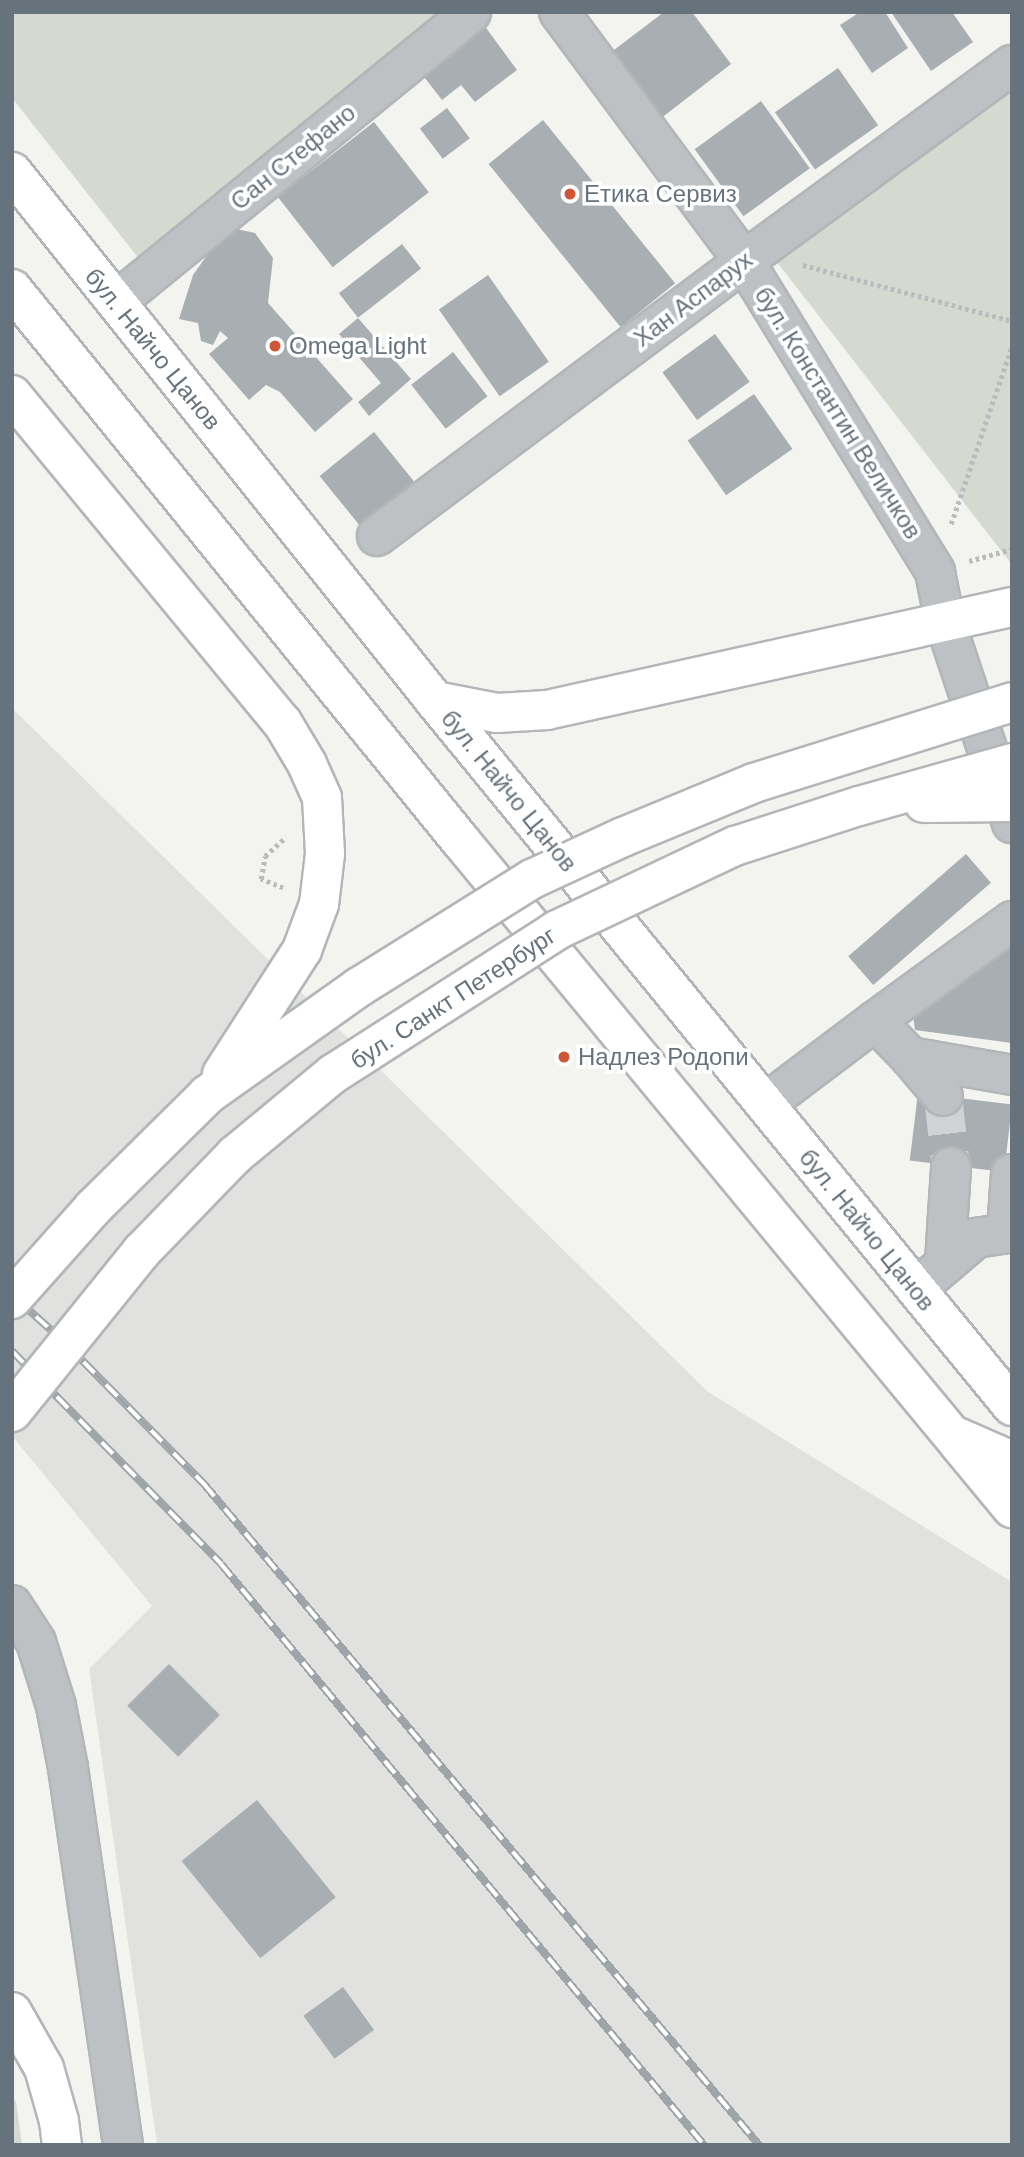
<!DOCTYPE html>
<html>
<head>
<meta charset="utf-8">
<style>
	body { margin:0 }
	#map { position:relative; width:1024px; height:2157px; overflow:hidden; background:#f3f3f0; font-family:Helvetica,sans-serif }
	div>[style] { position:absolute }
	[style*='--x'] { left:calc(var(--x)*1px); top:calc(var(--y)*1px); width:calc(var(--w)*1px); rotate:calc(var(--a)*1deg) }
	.built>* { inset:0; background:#e1e2e0 }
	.green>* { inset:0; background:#d5dad1 }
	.building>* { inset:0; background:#a8aeb1; transform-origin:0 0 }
	.minor-tunnel>* { height:38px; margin-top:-19px; transform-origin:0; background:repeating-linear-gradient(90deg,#d0d3d3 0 38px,transparent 0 57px) }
	.path>* { height:4.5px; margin-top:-2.25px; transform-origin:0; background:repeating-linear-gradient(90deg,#b9bbbd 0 3.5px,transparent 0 7px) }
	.roads { filter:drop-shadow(2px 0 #b3b6b9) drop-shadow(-2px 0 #b3b6b9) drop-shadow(0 2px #b3b6b9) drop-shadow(0 -2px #b3b6b9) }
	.minor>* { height:38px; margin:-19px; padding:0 19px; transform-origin:19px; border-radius:19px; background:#bdc1c3 }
	.major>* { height:38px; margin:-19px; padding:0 19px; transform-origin:19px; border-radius:19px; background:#fff }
	.rail>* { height:8px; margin-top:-4px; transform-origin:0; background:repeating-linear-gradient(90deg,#fff 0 16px,#9fa4a8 0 32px); box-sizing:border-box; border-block:2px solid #9fa4a8 }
	.bridges { filter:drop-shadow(2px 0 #b3b6b9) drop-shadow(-2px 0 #b3b6b9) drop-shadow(0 2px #b3b6b9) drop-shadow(0 -2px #b3b6b9) }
	.major-bridge>* { height:38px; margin:-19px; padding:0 19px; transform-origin:19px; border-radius:19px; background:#fff }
	.dots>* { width:19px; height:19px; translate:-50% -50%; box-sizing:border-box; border:4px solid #fff; border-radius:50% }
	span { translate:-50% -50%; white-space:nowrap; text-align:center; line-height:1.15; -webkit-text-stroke:7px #fff; paint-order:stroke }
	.street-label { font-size:24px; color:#66737d }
	.poi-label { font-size:24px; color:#66737d }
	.left { translate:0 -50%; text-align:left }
	.frame { position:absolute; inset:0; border:14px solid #66737d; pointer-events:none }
</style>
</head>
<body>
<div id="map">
	<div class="built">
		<i style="clip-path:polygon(12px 708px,707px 1391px,1012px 1582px,1012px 2145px,157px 2145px,89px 1669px,152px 1606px,12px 1436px)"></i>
	</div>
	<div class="green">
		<i style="clip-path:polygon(12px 12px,457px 12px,140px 260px,12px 98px)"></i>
		<i style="clip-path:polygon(1012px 83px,1012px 562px,1010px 562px,773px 257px)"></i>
		<i style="clip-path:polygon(12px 2096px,16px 2102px,22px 2145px,12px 2145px)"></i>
	</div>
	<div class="building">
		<i style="clip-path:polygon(664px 12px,692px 12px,731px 64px,660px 119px,610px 53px)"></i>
		<i style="clip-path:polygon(860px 12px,885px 12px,908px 48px,872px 73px,840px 25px)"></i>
		<i style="clip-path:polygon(891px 12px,952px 12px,973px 42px,931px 71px)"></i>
		<i style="clip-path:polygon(481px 21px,517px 70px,475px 102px,461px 85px,442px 100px,418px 69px)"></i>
		<i style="left:838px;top:68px;width:70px;height:77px;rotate:55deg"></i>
		<i style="left:761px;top:101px;width:83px;height:82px;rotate:54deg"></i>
		<i style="left:447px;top:108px;width:38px;height:34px;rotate:53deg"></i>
		<i style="left:543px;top:120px;width:210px;height:70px;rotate:51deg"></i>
		<i style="left:374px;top:122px;width:89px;height:122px;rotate:52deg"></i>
		<i style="clip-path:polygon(227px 227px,255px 233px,273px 258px,268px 303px,353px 399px,315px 432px,280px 392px,266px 385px,249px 400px,209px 354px,228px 338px,220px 331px,213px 345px,201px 341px,198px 323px,179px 319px,193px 275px)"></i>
		<i style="left:402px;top:244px;width:31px;height:80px;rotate:52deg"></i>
		<i style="left:488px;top:275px;width:106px;height:60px;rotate:55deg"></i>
		<i style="clip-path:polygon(358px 318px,411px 379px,369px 416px,358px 402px,381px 383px,339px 334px)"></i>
		<i style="left:715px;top:334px;width:59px;height:65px;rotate:54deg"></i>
		<i style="left:453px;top:352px;width:56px;height:53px;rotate:52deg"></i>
		<i style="left:754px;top:394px;width:67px;height:81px;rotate:55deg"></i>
		<i style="left:374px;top:432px;width:65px;height:70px;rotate:51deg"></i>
		<i style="left:966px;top:854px;width:38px;height:156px;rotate:49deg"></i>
		<i style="clip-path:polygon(1012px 936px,1012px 1043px,915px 1030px,913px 1014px)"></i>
		<i style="left:918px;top:1093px;width:95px;height:68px;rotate:7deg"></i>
		<i style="left:169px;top:1664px;width:72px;height:59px;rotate:45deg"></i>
		<i style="left:257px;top:1800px;width:125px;height:97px;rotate:51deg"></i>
		<i style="left:343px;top:1987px;width:53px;height:49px;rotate:54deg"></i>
	</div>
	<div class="minor-tunnel">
		<i style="--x:943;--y:1096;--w:71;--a:83.6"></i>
	</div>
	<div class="path">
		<i style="--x:803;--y:265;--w:216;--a:15"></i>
		<i style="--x:951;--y:524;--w:188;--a:-71.1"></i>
		<i style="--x:969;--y:561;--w:45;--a:-15.6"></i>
		<i style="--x:283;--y:888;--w:24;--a:-158"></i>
		<i style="--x:261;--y:879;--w:23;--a:-80"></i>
		<i style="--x:265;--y:856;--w:28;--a:-42"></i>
	</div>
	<div class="roads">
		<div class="minor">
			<i style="--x:559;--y:12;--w:310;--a:53.4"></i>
			<i style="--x:744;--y:261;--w:365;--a:58.4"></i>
			<i style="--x:935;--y:572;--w:51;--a:78.7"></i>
			<i style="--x:945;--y:622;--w:212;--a:71.6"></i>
			<i style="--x:116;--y:302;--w:458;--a:-39.2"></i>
			<i style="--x:377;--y:536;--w:459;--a:-36.8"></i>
			<i style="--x:744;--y:261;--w:332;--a:-36.2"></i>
			<i style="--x:875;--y:1021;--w:170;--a:-36.1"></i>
			<i style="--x:910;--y:1057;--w:51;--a:49.8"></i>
			<i style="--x:765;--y:1104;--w:138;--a:-37"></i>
			<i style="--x:875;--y:1021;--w:50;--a:45.8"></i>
			<i style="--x:910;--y:1057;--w:104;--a:10"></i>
			<i style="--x:1007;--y:1231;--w:57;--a:-86"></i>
			<i style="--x:945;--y:1261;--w:94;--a:-86.3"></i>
			<i style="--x:916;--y:1289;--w:79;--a:-40.4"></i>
			<i style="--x:976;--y:1238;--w:36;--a:-9"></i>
			<i style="--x:12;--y:1605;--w:44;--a:57"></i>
			<i style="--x:36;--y:1642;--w:67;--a:72.6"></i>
			<i style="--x:56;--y:1706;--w:63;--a:79"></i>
			<i style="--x:68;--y:1768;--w:381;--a:81.7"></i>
		</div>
		<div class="major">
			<i style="--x:12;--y:172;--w:677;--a:51.35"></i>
			<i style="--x:435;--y:701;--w:911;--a:50.7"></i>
			<i style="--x:12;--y:289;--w:710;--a:50.89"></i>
			<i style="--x:460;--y:840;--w:867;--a:50.43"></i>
			<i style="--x:435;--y:701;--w:63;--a:11"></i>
			<i style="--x:497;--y:713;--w:50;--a:-3.4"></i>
			<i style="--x:547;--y:710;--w:476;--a:-12.5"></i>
			<i style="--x:957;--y:1437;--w:60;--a:23.6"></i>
			<i style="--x:12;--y:2012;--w:64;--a:60.3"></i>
			<i style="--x:44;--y:2068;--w:55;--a:74.2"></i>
			<i style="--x:59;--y:2121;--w:24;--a:83"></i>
		</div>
	</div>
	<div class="rail">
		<i style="--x:12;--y:1295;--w:66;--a:41.9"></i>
		<i style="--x:61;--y:1339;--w:204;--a:45.4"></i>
		<i style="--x:204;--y:1484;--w:863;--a:49.98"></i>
		<i style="--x:12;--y:1351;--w:298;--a:45.5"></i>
		<i style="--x:221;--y:1564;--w:756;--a:50.26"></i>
	</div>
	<div class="bridges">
		<div class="major-bridge">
			<i style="--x:12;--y:395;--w:424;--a:50.5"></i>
			<i style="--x:282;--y:722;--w:49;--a:59.2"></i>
			<i style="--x:307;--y:764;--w:37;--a:66"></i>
			<i style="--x:322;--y:798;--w:56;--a:86.9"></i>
			<i style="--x:325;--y:854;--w:50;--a:96.8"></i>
			<i style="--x:319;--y:904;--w:49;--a:110.3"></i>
			<i style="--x:302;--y:950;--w:148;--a:122.8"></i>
			<i style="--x:924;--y:803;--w:88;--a:-0.7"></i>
			<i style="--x:12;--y:1299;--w:122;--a:-48.3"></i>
			<i style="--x:93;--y:1208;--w:161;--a:-44.7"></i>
			<i style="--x:207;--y:1095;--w:186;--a:-35.4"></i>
			<i style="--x:359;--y:987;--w:204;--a:-32"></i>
			<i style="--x:532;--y:879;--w:100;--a:-24.8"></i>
			<i style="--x:623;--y:837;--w:142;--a:-22.4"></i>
			<i style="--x:754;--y:783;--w:270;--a:-17.4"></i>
			<i style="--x:12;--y:1412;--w:207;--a:-51.1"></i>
			<i style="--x:142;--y:1251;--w:134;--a:-45.9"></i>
			<i style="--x:235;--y:1155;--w:127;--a:-39.6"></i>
			<i style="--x:333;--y:1074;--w:266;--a:-32.7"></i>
			<i style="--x:557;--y:930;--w:197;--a:-25.3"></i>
			<i style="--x:735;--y:846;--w:130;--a:-17.9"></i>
			<i style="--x:859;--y:806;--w:159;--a:-15.7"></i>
		</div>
	</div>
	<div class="dots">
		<i style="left:570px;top:194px;background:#ce5635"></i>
		<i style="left:275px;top:346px;background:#ce5635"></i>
		<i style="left:564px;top:1057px;background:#ce5635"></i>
	</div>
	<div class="street-label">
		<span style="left:293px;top:157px;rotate:-39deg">Сан Стефано</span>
		<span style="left:693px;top:299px;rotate:-37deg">Хан Аспарух</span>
		<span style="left:153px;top:349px;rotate:51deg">бул. Найчо Цанов</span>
		<span style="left:838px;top:413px;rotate:58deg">бул. Константин Величков</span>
		<span style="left:509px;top:791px;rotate:51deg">бул. Найчо Цанов</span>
		<span style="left:453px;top:998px;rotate:-33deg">бул. Санкт Петербург</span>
		<span style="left:867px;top:1230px;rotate:51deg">бул. Найчо Цанов</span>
	</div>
	<div class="poi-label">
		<span class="left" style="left:584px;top:194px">Етика Сервиз</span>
		<span class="left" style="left:289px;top:346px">Omega Light</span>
		<span class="left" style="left:578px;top:1057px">Надлез Родопи</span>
	</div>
	<div class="frame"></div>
</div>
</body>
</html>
